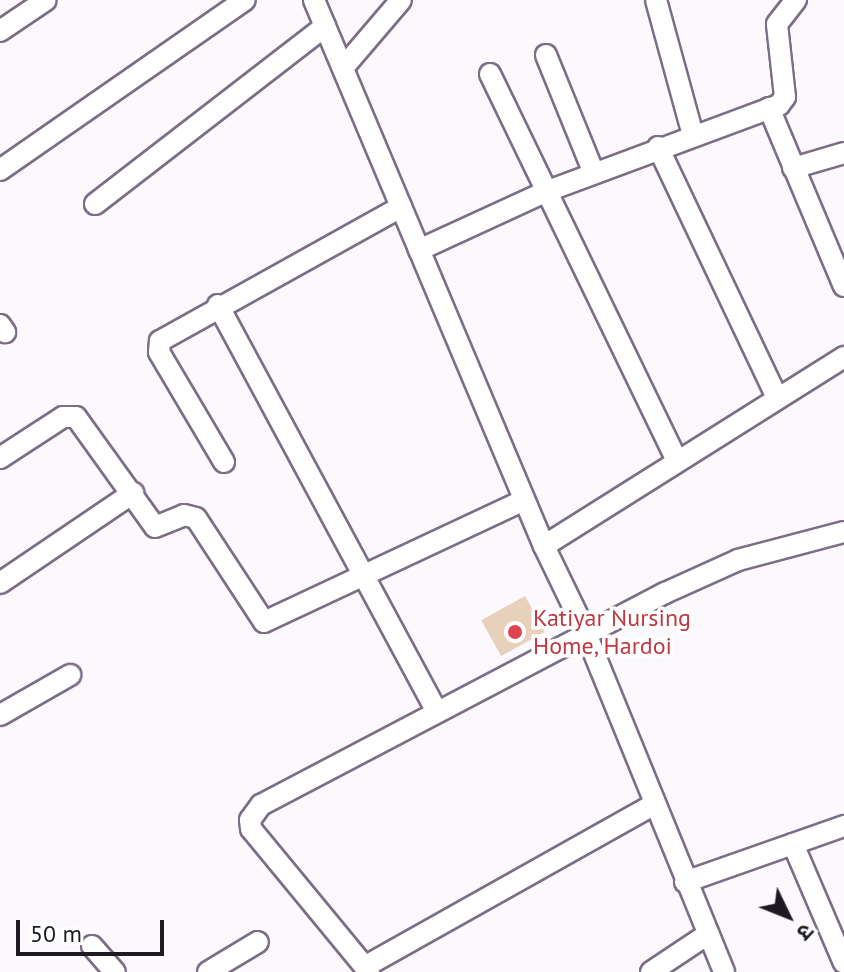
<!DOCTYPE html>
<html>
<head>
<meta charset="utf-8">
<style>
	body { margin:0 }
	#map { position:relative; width:844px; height:972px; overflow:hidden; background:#fbf8fe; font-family:"PT Sans","Noto Sans Devanagari",sans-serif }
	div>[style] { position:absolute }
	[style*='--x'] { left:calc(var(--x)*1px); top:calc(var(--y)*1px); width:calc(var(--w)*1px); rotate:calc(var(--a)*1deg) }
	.building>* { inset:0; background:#e8d1bb; transform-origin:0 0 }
	.roads { filter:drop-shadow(2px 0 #7b6e86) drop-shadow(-2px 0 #7b6e86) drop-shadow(0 2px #7b6e86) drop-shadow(0 -2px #7b6e86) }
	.minor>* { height:20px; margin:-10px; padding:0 10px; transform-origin:10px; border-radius:10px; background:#fff }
	.dots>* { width:22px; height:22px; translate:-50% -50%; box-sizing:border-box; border:4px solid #fff; border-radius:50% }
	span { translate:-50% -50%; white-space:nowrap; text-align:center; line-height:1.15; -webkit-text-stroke:7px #fff; paint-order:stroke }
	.health-label { font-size:24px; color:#be3a42 }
	.left { translate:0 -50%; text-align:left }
	.north { position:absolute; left:748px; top:876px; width:80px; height:80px; -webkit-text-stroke:6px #fff; paint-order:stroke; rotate:133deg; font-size:22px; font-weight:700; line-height:32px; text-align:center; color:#1f1923 }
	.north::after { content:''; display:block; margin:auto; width:28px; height:36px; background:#1f1923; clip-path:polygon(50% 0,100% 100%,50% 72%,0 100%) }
	.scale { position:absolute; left:16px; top:920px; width:148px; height:36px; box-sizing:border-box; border:4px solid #1f1923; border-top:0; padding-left:10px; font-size:24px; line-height:28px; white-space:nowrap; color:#1f1923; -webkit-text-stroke:6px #fff; paint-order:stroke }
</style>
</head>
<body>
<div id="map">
	<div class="building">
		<i style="left:525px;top:596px;width:41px;height:50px;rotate:61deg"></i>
	</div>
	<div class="roads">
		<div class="minor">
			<i style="--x:314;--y:0;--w:592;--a:67.16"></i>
			<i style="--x:544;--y:546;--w:94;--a:64.2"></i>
			<i style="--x:585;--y:631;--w:368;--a:67.8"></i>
			<i style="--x:656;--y:0;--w:140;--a:74.7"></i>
			<i style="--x:0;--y:31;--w:55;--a:-34"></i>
			<i style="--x:546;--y:55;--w:127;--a:67.9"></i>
			<i style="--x:343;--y:68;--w:89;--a:-49.5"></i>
			<i style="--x:490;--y:74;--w:427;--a:64.2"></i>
			<i style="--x:769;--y:108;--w:193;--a:67.2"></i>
			<i style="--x:658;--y:147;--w:278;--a:64.6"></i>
			<i style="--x:793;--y:168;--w:53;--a:-16.4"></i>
			<i style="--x:0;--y:170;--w:298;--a:-34.8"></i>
			<i style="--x:95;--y:204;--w:291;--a:-37.7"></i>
			<i style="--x:419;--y:250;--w:139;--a:-24.7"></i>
			<i style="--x:545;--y:192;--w:250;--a:-20.4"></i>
			<i style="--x:779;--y:105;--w:10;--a:-53"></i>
			<i style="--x:785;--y:97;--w:73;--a:-96.3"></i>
			<i style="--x:777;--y:24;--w:31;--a:-52"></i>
			<i style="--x:218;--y:305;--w:461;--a:61.7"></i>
			<i style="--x:0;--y:325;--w:9;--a:54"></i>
			<i style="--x:0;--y:458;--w:75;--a:-33.1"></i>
			<i style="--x:63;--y:417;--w:13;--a:0"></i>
			<i style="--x:76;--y:417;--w:135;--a:54.3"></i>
			<i style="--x:155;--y:527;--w:31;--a:-22"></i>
			<i style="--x:184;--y:515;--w:12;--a:14"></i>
			<i style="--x:196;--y:518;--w:124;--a:56.8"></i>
			<i style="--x:264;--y:622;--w:287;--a:-25.1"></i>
			<i style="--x:224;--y:462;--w:128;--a:-120.6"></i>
			<i style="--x:159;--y:352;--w:11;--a:-85"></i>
			<i style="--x:160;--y:341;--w:276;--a:-29.1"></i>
			<i style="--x:544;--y:546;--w:355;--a:-32.2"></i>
			<i style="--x:0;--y:583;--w:161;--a:-34.1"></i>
			<i style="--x:0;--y:715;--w:81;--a:-29.7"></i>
			<i style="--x:793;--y:844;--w:129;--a:66.8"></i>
			<i style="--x:685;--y:882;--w:169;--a:-19.4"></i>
			<i style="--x:92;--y:946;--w:35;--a:49"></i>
			<i style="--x:366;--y:966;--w:329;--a:-29.3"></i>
			<i style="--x:208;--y:972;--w:58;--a:-31"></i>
			<i style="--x:369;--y:972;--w:185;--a:-129.5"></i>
			<i style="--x:251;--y:829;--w:9;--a:-96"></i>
			<i style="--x:250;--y:820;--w:19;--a:-54"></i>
			<i style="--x:261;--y:805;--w:456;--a:-27.7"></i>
			<i style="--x:665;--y:593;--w:80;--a:-24.3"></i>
			<i style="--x:738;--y:560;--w:110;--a:-14.8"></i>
			<i style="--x:651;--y:972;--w:69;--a:-33.7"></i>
		</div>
	</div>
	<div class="dots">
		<i style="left:515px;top:632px;background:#e0444e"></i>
	</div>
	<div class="health-label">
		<span class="left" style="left:533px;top:632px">Katiyar Nursing<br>Home, Hardoi</span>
	</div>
	<div class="north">उ</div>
	<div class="scale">50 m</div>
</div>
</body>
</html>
